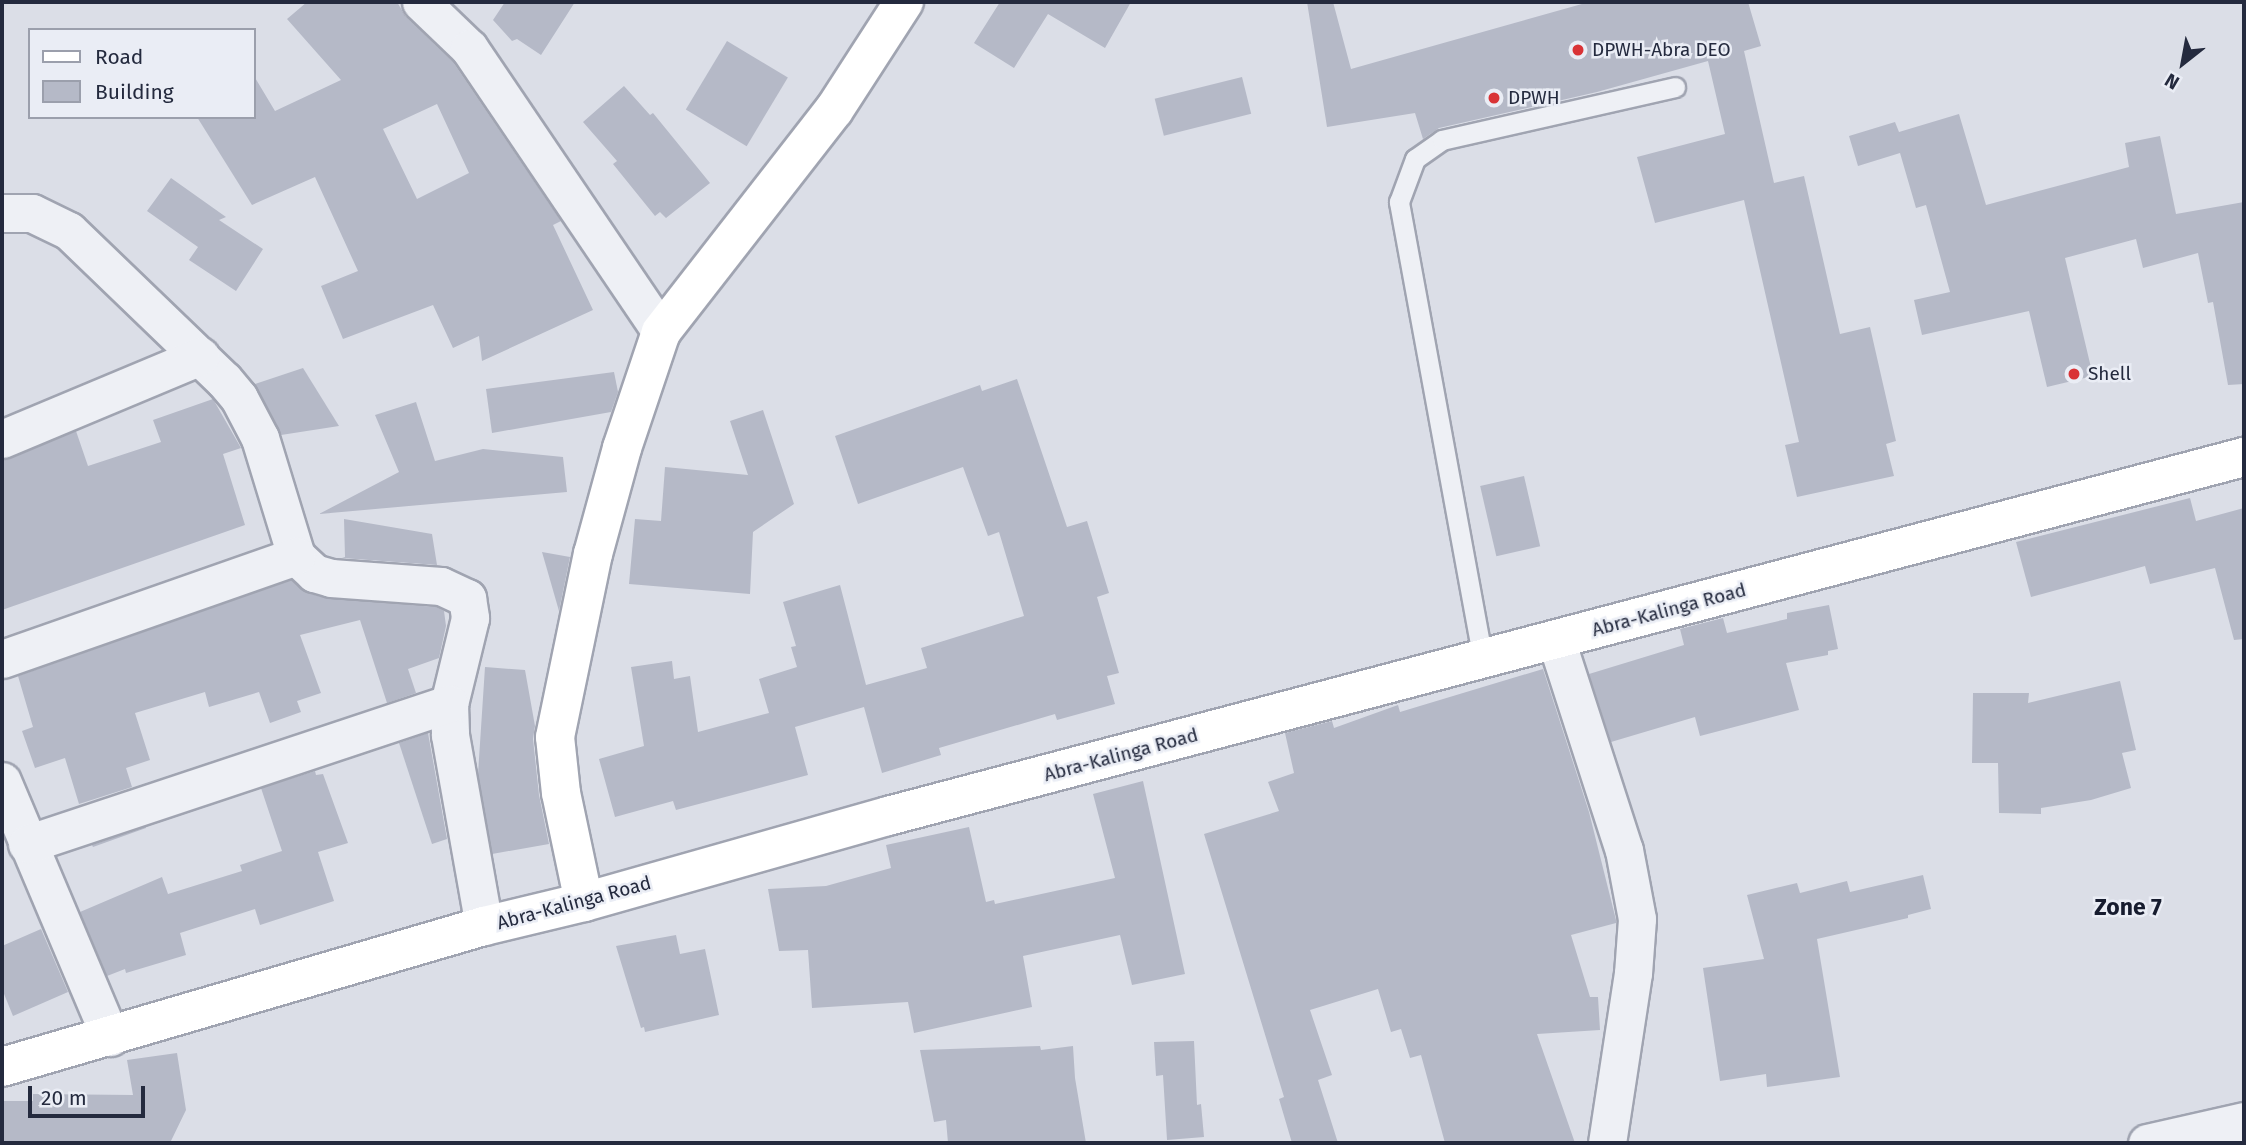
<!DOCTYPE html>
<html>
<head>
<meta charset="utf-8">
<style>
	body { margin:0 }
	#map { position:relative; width:2246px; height:1145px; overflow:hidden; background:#dbdee7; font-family:"Fira Sans",sans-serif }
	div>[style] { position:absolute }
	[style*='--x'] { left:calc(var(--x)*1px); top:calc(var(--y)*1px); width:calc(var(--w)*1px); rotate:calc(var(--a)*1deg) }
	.building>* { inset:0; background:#b5b9c7; transform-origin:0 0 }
	.roads { filter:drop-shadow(2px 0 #a0a4b1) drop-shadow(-2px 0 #a0a4b1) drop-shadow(0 2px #a0a4b1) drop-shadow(0 -2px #a0a4b1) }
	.lane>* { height:19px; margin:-9.5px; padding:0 9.5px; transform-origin:9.5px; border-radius:9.5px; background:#eef0f5 }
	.street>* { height:37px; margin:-18.5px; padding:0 18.5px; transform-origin:18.5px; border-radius:18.5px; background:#eef0f5 }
	.secondary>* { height:38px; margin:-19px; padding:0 19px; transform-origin:19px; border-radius:19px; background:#fff }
	.primary>* { height:38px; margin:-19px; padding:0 19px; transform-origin:19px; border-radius:19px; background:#fff }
	.dots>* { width:19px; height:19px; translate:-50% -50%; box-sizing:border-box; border:4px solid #eaedf5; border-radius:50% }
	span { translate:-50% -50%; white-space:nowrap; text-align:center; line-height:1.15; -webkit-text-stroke:5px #eaedf5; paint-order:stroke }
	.poi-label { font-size:19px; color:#242a3e }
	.left { translate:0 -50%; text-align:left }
	.street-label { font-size:19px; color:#242a3e }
	.quarter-label { font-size:23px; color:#171c2f; font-weight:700 }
	.frame { position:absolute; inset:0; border:4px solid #242a3e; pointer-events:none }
	.legend { position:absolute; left:28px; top:28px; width:228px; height:91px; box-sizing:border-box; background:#eaedf5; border:2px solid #9b9fac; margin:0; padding:9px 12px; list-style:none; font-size:21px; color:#242a3e }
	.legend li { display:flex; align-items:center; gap:14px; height:35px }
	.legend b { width:35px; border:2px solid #9b9fac }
	.north { position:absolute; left:2148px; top:28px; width:70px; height:70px; -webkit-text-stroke:5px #eaedf5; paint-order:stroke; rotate:211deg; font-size:19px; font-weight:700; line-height:28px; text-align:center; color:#242a3e }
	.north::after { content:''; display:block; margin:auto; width:24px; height:32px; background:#242a3e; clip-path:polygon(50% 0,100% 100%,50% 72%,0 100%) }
	.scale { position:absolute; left:28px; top:1086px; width:117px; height:32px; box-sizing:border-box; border:4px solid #242a3e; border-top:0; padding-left:9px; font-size:21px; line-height:24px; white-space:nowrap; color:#242a3e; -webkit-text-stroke:5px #eaedf5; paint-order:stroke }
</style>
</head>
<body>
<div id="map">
	<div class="building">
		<i style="clip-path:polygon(evenodd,307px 2px,397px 2px,406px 17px,453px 62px,561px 221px,553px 225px,593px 310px,482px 361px,479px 336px,453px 348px,433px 305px,343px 339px,321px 286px,358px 271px,315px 177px,252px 205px,197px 117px,254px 117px,254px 76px,275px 111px,341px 80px,287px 19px,307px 2px,437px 104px,469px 173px,417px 199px,383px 129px,437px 104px)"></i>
		<i style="clip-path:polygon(505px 2px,575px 2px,541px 55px,517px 39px,512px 41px,493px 20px)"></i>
		<i style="clip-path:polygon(1000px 2px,1131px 2px,1105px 48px,1048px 14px,1014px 68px,974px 43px)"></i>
		<i style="clip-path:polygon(1307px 2px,1333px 2px,1351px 69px,1589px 2px,1748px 2px,1761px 46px,1744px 51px,1774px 183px,1804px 176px,1840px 334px,1870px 327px,1896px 441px,1886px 444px,1894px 476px,1797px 497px,1785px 445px,1799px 442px,1744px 200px,1655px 223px,1637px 157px,1725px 134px,1708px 61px,1597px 92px,1439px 128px,1423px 139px,1415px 113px,1327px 127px)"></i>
		<i style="left:727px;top:41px;width:71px;height:80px;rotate:31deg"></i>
		<i style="left:1242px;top:77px;width:38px;height:90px;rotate:76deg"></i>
		<i style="clip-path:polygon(624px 86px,650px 115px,653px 113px,710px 183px,666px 218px,660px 212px,655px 216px,613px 164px,617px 161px,583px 122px)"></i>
		<i style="clip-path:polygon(1959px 114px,1986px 205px,2129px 167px,2125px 143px,2160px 136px,2176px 214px,2244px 202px,2244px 384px,2228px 385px,2213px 302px,2208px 303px,2198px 253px,2143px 268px,2136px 239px,2065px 258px,2093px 376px,2047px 387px,2029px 311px,1922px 335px,1914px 300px,1950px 292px,1926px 205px,1916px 208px,1900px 153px,1858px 166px,1849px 136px,1895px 122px,1899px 132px)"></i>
		<i style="clip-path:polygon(171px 178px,226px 217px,219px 220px,263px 249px,236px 291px,189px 260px,198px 247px,147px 211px)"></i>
		<i style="clip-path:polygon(303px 368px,339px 426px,281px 435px,255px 384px)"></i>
		<i style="clip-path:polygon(614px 372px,618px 392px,611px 412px,492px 433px,486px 389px)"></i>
		<i style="clip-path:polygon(1017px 379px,1067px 527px,1087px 521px,1109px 593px,1097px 597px,1119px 673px,1107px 676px,1115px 704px,1057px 720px,1055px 714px,939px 748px,941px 755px,882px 773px,864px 707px,795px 727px,808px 775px,676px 810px,673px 801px,615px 817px,599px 759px,644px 746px,631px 667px,672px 661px,674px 679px,690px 676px,698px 732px,769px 713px,759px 679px,797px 667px,791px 647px,796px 646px,783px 602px,840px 585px,866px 685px,927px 668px,921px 648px,1024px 616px,999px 532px,988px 536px,963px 467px,858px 504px,835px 436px,980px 385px,982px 391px)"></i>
		<i style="clip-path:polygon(213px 399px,241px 448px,223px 454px,245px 525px,2px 610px,2px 460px,76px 431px,88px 466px,161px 442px,153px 420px)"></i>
		<i style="clip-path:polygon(416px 402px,435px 461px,483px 449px,563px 457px,567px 492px,319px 514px,399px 472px,375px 415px)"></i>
		<i style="clip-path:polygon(763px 410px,794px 504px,753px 532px,750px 594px,629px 584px,635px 519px,661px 521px,665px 467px,748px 475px,730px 421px)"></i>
		<i style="left:1524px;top:476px;width:72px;height:45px;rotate:77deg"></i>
		<i style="clip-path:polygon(2190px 498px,2196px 521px,2244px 508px,2244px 639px,2234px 640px,2215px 568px,2150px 584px,2145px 566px,2031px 597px,2016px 542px)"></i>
		<i style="clip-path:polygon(344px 519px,432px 534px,437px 565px,342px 558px,345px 557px)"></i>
		<i style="clip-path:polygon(542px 552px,570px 557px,559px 611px)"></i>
		<i style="clip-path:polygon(291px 580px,308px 593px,325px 598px,436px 607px,444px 611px,446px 626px,439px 658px,408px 669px,416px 693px,387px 703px,360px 620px,300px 635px,321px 693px,297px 701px,301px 712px,270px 723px,259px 692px,209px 707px,205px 692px,135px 713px,150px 760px,126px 768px,132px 787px,79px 804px,65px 758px,35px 768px,22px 731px,33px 727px,18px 676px)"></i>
		<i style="clip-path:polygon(1829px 605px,1838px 649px,1828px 651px,1828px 655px,1786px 663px,1799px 710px,1700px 736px,1695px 717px,1611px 742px,1589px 674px,1684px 645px,1680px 629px,1723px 618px,1727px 633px,1787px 619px,1787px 613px)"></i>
		<i style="clip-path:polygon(485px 667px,525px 670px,535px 726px,533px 739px,539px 795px,549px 844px,492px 854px,478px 774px)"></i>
		<i style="clip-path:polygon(1543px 669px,1589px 812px,1616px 920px,1616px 923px,1571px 935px,1590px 997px,1598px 997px,1600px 1030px,1537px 1034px,1575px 1143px,1445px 1143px,1421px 1055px,1410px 1058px,1401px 1029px,1391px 1032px,1378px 989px,1310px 1010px,1332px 1075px,1318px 1080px,1338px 1143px,1292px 1143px,1279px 1099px,1284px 1097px,1204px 834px,1279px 811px,1268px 782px,1294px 773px,1285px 733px,1332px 721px,1334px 728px,1398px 705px,1400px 712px)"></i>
		<i style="clip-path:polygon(2120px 681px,2136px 750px,2122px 753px,2131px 788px,2091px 800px,2041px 808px,2041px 814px,1999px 813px,1998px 763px,1972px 763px,1973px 693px,2029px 693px,2028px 703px)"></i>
		<i style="clip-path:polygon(428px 733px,447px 839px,432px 844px,399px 743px)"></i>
		<i style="clip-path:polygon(315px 771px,316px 775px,323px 774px,348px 843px,318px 852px,334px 901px,260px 925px,255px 909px,180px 933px,186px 955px,126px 973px,125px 969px,107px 976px,80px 912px,162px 877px,168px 894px,242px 871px,240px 865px,282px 851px,261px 788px)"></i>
		<i style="clip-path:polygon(1143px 781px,1185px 974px,1132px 985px,1120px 935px,1023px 956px,1032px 1007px,914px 1033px,908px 1002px,812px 1008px,808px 950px,779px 951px,768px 889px,826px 886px,891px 868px,886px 845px,969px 827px,986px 902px,994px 900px,995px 904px,1115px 878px,1093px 794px)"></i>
		<i style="clip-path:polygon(146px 827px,146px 828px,93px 847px,92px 845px)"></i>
		<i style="clip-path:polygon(1923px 875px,1931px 909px,1908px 915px,1908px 918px,1817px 939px,1840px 1077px,1767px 1087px,1766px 1074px,1720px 1081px,1703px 968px,1764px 959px,1747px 895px,1797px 883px,1800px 893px,1847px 881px,1850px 892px)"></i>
		<i style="clip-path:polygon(41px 929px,68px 992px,13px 1016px,2px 989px,2px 946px)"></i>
		<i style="clip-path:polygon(676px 935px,680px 954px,705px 949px,719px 1015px,645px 1032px,644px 1027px,641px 1028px,616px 946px)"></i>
		<i style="clip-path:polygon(1194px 1041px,1197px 1105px,1201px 1104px,1204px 1137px,1167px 1140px,1163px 1075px,1156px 1076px,1154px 1042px)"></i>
		<i style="clip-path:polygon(1040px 1046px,1041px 1050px,1073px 1046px,1075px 1078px,1086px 1143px,948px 1143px,946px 1120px,934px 1122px,920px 1050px)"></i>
		<i style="clip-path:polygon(177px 1053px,186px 1110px,170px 1143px,2px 1143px,2px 1101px,33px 1101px,33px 1094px,133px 1095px,127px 1060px)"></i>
	</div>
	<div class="roads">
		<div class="lane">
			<i style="--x:1483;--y:660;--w:466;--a:-100.4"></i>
			<i style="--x:1399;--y:202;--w:46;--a:-69.6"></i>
			<i style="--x:1415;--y:159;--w:33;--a:-35"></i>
			<i style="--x:1442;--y:140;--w:239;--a:-12.8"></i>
		</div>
		<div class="street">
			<i style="--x:421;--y:2;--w:66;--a:43.8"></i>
			<i style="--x:469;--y:48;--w:343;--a:55.9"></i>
			<i style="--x:2;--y:213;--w:30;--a:0"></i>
			<i style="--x:32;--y:213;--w:41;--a:25.9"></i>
			<i style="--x:69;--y:231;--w:215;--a:43.9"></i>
			<i style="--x:224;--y:380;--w:23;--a:50"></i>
			<i style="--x:239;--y:398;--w:45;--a:62.3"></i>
			<i style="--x:260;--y:438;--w:123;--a:73"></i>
			<i style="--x:296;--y:556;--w:25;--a:43"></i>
			<i style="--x:314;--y:573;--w:18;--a:16"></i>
			<i style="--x:331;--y:578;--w:110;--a:4.2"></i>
			<i style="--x:441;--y:586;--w:29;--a:25"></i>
			<i style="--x:467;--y:598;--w:20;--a:81"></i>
			<i style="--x:470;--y:618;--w:89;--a:103.7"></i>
			<i style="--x:449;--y:704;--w:31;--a:88"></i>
			<i style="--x:450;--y:735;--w:194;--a:79.9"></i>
			<i style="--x:2;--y:439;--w:215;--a:-22.7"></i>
			<i style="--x:1556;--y:640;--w:221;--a:72.1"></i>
			<i style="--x:1624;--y:850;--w:70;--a:79.3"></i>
			<i style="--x:1637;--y:919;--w:54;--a:94.2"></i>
			<i style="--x:1633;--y:973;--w:172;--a:98.7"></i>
			<i style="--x:2;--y:659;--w:312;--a:-19.3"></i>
			<i style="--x:2;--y:781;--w:278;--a:67.1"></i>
			<i style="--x:27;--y:844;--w:445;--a:-18.4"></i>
			<i style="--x:2147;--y:1143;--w:99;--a:-12.8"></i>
		</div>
		<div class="secondary">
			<i style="--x:584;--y:902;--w:111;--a:-101.9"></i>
			<i style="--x:561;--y:793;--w:56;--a:-96.1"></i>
			<i style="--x:555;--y:737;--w:187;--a:-78.3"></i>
			<i style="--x:593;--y:554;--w:110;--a:-74.7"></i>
			<i style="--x:622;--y:448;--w:122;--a:-71.4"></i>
			<i style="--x:661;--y:332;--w:281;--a:-52.1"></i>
			<i style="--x:834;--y:110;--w:129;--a:-57.1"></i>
		</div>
		<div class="primary">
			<i style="--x:2;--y:1067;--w:502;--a:-16.31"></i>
			<i style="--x:484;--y:926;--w:103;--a:-13.5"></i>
			<i style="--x:584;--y:902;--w:316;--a:-15.8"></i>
			<i style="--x:888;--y:816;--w:1403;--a:-14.83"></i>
		</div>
	</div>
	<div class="dots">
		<i style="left:1578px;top:50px;background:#d93336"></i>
		<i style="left:1494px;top:98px;background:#d93336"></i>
		<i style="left:2074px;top:374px;background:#d93336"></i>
	</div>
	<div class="poi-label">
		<span class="left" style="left:1592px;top:50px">DPWH-Abra DEO</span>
		<span class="left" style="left:1508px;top:98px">DPWH</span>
		<span class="left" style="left:2088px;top:374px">Shell</span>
	</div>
	<div class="street-label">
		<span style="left:1669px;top:610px;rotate:-15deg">Abra-Kalinga Road</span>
		<span style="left:1121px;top:755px;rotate:-15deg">Abra-Kalinga Road</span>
		<span style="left:574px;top:903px;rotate:-15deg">Abra-Kalinga Road</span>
	</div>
	<div class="quarter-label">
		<span style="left:2128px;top:907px">Zone 7</span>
	</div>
	<div class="frame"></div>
	<ul class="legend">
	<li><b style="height:9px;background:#fff"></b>Road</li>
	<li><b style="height:19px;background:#b5b9c7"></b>Building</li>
	</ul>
	<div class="north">N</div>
	<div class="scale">20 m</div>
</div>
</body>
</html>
